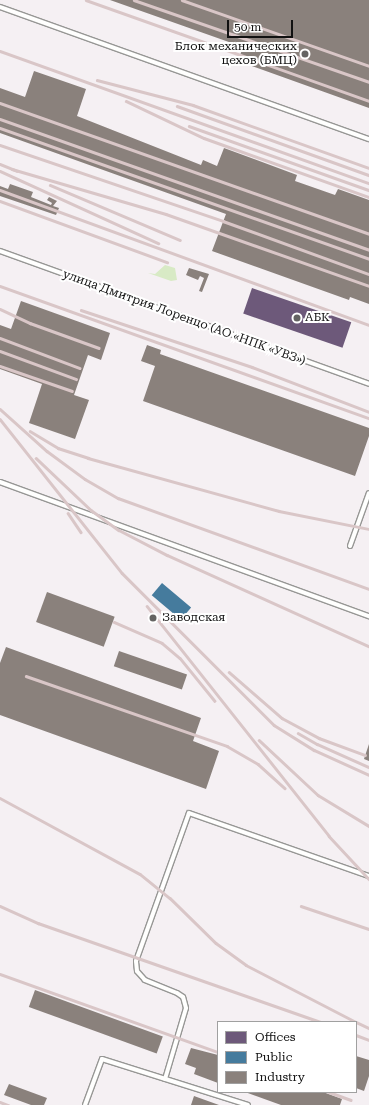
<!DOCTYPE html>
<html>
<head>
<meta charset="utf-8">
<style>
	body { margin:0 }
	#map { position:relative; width:369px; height:1105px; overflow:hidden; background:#fdfcf7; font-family:"Roboto Serif",serif }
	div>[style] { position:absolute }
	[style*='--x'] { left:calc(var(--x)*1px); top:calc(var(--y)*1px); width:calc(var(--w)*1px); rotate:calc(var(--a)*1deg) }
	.industrial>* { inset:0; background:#f5f0f3 }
	.forest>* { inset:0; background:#d8eac5 }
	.offices>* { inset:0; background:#6d597a; transform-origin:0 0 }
	.public>* { inset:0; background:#457b9d; transform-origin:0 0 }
	.industry>* { inset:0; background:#8a817c; transform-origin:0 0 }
	.roads { filter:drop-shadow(1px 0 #979795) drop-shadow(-1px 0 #979795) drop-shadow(0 1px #979795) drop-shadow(0 -1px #979795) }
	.lane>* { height:4px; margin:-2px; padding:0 2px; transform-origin:2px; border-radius:2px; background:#fffffe }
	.rail>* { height:2.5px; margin:-1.25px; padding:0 1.25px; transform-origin:1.25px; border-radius:1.25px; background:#d9c6c7 }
	.dots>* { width:11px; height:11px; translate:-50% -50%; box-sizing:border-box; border:2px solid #fff; border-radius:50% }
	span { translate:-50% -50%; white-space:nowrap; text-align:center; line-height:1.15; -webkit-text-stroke:4px #fff; paint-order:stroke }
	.poi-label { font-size:12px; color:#111 }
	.right { translate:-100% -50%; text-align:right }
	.left { translate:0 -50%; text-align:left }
	.street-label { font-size:12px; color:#111 }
	.legend { position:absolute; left:217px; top:1021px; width:140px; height:72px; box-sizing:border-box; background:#fff; border:1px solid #a0a0a0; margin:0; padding:5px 7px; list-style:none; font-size:12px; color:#111 }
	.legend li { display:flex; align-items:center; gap:8px; height:20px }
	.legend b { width:20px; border:1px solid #a0a0a0 }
	.scale { position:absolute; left:227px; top:20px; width:66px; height:18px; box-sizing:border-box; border:2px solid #111; border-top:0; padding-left:5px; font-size:12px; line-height:14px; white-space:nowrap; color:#111; -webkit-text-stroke:3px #fff; paint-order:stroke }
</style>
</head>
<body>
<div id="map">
	<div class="industrial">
		<i style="clip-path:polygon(evenodd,0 0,369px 0,369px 1105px,0 1105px,0 0,218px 1022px,356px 1022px,356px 1092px,218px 1092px,218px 1022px)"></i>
	</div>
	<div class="forest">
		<i style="clip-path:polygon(165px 265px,175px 268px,177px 280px,171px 281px,148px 273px,155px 274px)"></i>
	</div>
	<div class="offices">
		<i style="left:252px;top:288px;width:105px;height:27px;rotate:19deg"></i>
	</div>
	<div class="public">
		<i style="left:162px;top:583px;width:38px;height:16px;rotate:40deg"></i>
	</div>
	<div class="industry">
		<i style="clip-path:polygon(110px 0,369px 0,369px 108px,238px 61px,243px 47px)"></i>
		<i style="clip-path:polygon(34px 71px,86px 89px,77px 116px,201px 165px,203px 160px,217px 166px,224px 148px,297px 175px,295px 181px,335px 195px,338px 189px,369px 200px,369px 304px,350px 297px,349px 300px,212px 251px,226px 214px,0 133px,0 88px,25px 97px)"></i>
		<i style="clip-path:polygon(10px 184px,33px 192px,31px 197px,51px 205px,52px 203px,47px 200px,49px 197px,57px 201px,53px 206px,59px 208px,56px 215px,0 196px,0 186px,8px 189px)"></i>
		<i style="clip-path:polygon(189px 268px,209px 274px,202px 292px,199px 291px,204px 278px,200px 276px,198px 280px,186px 275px)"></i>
		<i style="clip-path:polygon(21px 301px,110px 333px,101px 360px,88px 355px,74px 395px,89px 400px,75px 439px,29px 423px,42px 384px,0 369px,0 325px,11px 329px)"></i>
		<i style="clip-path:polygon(147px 345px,161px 350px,160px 354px,369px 428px,369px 436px,355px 476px,143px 401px,155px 366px,141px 361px)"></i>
		<i style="left:47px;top:592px;width:72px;height:32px;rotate:20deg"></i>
		<i style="clip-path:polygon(6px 647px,201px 718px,193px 741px,219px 751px,206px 789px,0 715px,0 663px)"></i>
		<i style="left:119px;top:651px;width:72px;height:16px;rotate:19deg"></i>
		<i style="clip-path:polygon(369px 744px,369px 761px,364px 759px)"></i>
		<i style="left:35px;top:990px;width:136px;height:18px;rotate:20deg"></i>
		<i style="clip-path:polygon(191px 1048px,218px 1055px,218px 1083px,194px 1074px,196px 1068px,185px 1064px)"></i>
		<i style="clip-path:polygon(356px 1056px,369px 1060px,369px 1076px,364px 1091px,356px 1088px)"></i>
		<i style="clip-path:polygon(9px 1084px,47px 1098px,44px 1105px,31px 1105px,4px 1095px)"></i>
		<i style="clip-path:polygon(245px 1092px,323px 1092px,342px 1099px,340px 1105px,281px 1105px)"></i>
		<i style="clip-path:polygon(194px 1096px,219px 1105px,191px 1105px)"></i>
	</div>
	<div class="roads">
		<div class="lane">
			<i style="--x:0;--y:7;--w:392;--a:19.7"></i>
			<i style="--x:0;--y:251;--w:392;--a:19.8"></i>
			<i style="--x:0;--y:482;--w:393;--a:20"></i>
			<i style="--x:350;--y:546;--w:56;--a:-70.3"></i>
			<i style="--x:165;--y:1079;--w:74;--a:-73.5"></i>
			<i style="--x:186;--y:1008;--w:11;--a:-105"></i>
			<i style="--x:183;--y:997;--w:7;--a:-146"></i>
			<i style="--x:177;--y:993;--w:35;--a:-158"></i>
			<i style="--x:145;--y:980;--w:12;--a:-132"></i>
			<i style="--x:137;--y:971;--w:10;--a:-96"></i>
			<i style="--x:136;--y:961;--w:157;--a:-70.3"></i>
			<i style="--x:189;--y:813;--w:191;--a:19.3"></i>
			<i style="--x:85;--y:1105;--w:49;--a:-69.7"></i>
			<i style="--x:102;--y:1059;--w:153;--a:17.5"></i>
		</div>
	</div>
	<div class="rail">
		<i style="--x:86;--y:0;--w:300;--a:19.6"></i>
		<i style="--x:134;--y:0;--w:249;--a:19.2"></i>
		<i style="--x:182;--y:0;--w:198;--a:19.4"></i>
		<i style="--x:0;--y:51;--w:392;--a:19.7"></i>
		<i style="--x:97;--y:80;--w:99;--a:14.6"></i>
		<i style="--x:193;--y:105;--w:187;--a:19.7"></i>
		<i style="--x:126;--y:101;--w:86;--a:25.4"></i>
		<i style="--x:204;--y:138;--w:175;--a:19.7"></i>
		<i style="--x:0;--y:103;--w:392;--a:19.5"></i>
		<i style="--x:177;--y:106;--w:204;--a:19.8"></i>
		<i style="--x:0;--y:119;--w:392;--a:19.5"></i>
		<i style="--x:189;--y:126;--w:191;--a:19.6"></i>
		<i style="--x:0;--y:128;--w:392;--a:19.5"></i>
		<i style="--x:0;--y:145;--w:236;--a:18.8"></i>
		<i style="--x:223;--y:221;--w:155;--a:20"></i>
		<i style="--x:0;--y:164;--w:18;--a:22"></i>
		<i style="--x:12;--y:169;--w:160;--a:16.3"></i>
		<i style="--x:166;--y:214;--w:215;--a:19.5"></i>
		<i style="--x:0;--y:171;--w:174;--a:24.5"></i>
		<i style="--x:50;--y:185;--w:141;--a:22.9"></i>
		<i style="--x:0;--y:190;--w:393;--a:20.1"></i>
		<i style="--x:0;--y:201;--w:178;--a:20.1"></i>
		<i style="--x:0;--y:286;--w:392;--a:19.7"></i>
		<i style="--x:0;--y:309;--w:33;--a:25"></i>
		<i style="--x:30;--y:323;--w:73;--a:19.9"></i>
		<i style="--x:81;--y:310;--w:180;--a:18.4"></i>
		<i style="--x:252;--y:367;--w:125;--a:21"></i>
		<i style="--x:0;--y:338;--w:85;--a:20.6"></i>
		<i style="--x:0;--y:351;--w:81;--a:20.2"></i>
		<i style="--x:0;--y:366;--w:76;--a:19.1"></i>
		<i style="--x:0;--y:409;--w:63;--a:41.8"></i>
		<i style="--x:47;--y:451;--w:47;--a:36.4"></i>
		<i style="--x:85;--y:479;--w:38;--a:30"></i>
		<i style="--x:118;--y:498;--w:267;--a:19.9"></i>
		<i style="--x:0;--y:419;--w:196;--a:51.6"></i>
		<i style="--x:122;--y:573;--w:215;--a:45"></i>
		<i style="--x:274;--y:725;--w:47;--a:32"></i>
		<i style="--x:314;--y:750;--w:60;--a:24.4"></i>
		<i style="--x:30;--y:431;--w:33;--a:31"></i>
		<i style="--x:58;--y:448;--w:32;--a:18"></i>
		<i style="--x:88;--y:458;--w:198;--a:15.5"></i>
		<i style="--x:279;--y:511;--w:92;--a:11.3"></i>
		<i style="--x:36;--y:458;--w:76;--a:43.4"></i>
		<i style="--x:91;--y:510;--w:34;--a:36"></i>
		<i style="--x:119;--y:530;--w:54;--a:27.5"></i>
		<i style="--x:167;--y:555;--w:222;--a:24.3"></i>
		<i style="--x:68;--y:513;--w:23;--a:56"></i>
		<i style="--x:147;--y:606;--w:293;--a:51.6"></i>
		<i style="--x:329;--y:836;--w:59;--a:47.1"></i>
		<i style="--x:114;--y:622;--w:52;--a:23.6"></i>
		<i style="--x:162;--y:643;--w:23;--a:40"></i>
		<i style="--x:180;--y:658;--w:55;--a:50.9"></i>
		<i style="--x:229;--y:672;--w:70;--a:41"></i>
		<i style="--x:282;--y:718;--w:42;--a:28.4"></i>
		<i style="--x:319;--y:738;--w:49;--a:20.3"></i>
		<i style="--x:26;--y:676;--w:213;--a:19.2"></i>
		<i style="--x:227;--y:746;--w:36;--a:30"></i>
		<i style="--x:258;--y:764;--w:36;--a:42"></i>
		<i style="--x:298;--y:733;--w:22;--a:30"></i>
		<i style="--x:317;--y:744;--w:57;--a:23.9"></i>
		<i style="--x:259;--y:740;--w:81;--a:43"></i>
		<i style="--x:318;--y:795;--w:60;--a:31.3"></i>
		<i style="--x:0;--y:798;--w:159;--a:28.5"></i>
		<i style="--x:140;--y:874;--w:38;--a:39"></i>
		<i style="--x:170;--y:898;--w:64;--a:44.4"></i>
		<i style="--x:216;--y:943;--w:37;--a:36"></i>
		<i style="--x:246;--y:965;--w:124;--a:27.4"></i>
		<i style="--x:0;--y:906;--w:42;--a:24.1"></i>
		<i style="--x:38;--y:923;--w:299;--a:19.3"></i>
		<i style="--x:301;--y:906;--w:72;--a:18.7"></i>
		<i style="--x:0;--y:974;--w:232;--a:19.7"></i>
		<i style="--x:356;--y:1022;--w:14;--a:25"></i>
		<i style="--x:356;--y:1035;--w:14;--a:21"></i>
		<i style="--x:329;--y:1092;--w:23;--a:20"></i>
		<i style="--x:0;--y:1102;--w:9;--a:21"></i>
	</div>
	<div class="dots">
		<i style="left:305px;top:54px;background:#646362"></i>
		<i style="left:297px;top:318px;background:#646362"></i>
		<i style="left:153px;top:618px;background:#646362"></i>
	</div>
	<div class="poi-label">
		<span class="right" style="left:297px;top:54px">Блок механических<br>цехов (БМЦ)</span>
		<span class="left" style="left:305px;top:318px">АБК</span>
		<span class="left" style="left:162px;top:618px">Заводская</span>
	</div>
	<div class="street-label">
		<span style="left:184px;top:318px;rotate:20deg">улица Дмитрия Лоренцо (АО «НПК «УВЗ»)</span>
	</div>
	<ul class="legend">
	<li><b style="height:11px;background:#6d597a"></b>Offices</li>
	<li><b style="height:11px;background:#457b9d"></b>Public</li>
	<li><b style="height:11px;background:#8a817c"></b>Industry</li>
	</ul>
	<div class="scale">50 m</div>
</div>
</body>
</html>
